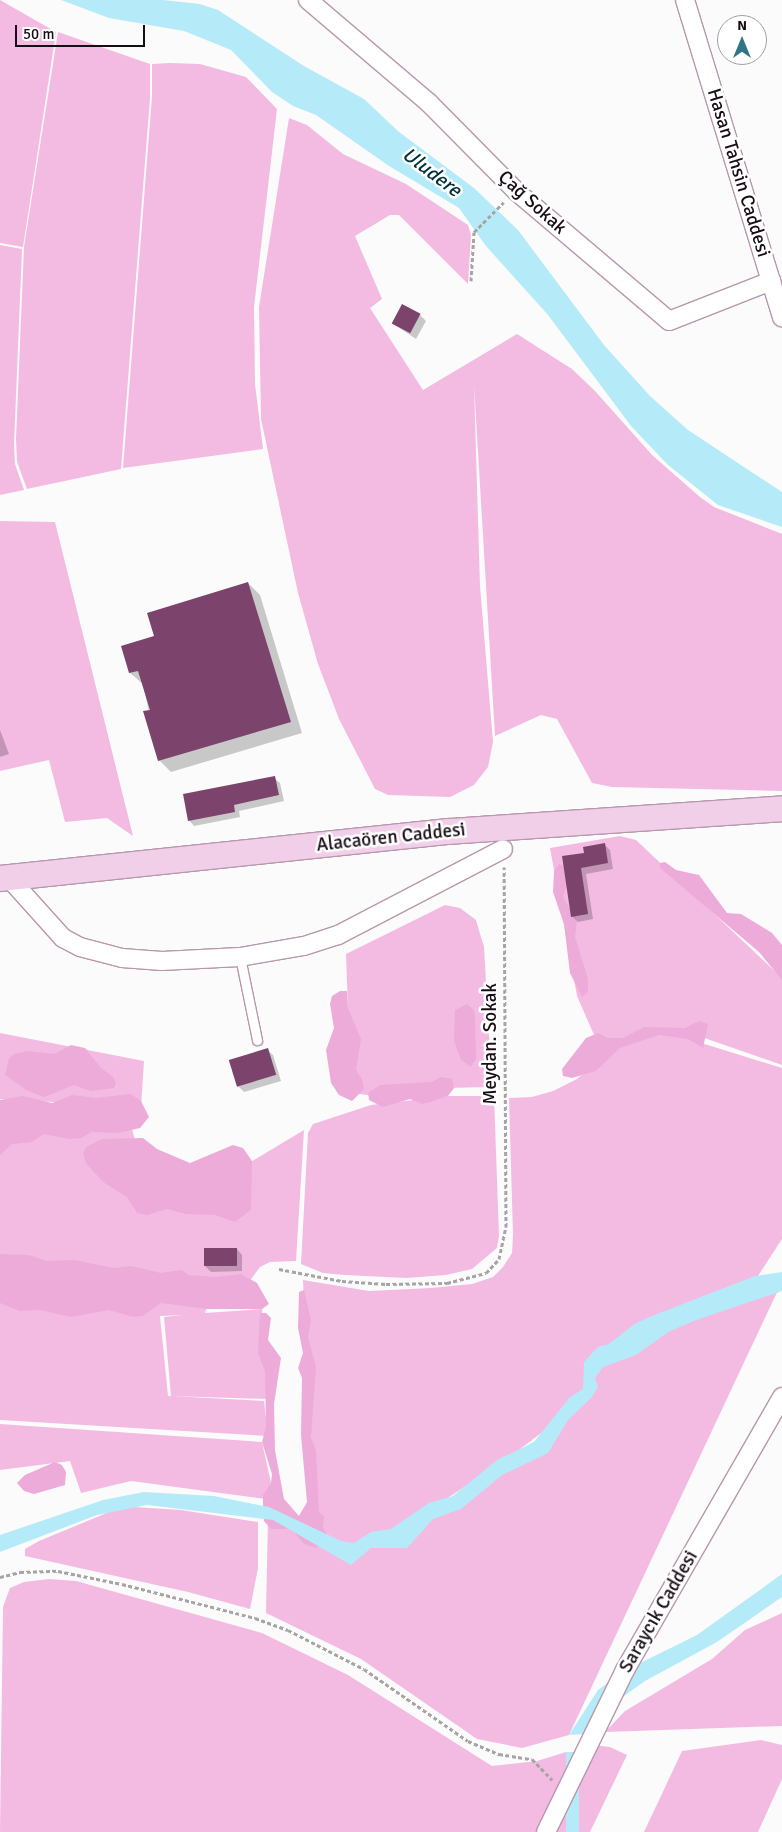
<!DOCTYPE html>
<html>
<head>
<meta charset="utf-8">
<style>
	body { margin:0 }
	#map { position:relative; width:782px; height:1832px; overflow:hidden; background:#fbfbfb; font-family:Signika,sans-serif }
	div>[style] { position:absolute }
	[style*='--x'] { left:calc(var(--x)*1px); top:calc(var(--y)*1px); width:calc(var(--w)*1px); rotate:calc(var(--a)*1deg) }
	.green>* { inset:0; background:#f3bbe2 }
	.forest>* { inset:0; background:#edabda }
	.water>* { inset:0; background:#b5ebf8; transform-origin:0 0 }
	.shadow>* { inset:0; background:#0003 }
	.building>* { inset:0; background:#7c436d; transform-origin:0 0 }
	.path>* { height:3px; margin-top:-1.5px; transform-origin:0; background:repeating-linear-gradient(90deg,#a7a3a6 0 4px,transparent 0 6.5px) }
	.roads { filter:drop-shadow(1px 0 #b797ad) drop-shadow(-1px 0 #b797ad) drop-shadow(0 1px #b797ad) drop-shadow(0 -1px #b797ad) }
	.lane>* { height:9px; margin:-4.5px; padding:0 4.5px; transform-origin:4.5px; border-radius:4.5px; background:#fff }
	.street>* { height:18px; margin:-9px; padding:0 9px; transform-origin:9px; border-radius:9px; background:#fff }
	.secondary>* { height:25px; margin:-12.5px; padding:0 12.5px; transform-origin:12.5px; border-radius:12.5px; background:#f1cfe9 }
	span { translate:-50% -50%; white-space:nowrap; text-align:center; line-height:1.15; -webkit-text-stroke:5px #fff; paint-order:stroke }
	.street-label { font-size:19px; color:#180d15 }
	.water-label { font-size:20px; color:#00313a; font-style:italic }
	.north { position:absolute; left:717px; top:15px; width:50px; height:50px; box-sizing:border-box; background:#fff; border:1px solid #a39ea1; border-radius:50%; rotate:0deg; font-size:14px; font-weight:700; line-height:20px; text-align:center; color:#180d15 }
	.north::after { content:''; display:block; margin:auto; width:18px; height:22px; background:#307584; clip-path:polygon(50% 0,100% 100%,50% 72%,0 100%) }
	.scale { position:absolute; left:15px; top:25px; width:130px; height:22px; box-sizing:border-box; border:2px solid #180d15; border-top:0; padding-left:6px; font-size:15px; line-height:18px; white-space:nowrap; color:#180d15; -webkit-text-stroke:4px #fff; paint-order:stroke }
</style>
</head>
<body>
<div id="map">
	<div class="green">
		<i style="clip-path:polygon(0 0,56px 32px,23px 247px,0 243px)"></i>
		<i style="clip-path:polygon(58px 32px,150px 64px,150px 98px,121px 469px,27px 489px,17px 462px,16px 439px,24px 247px)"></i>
		<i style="clip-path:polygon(170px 63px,200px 64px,246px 77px,277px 109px,254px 307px,255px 384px,263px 449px,123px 468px,152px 96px,152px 64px)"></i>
		<i style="clip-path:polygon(289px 118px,307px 125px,343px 154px,406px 184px,468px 225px,471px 235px,468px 284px,399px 215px,390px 215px,355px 236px,382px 299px,370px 308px,423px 390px,517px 334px,572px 369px,595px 391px,652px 455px,700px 497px,714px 507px,782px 534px,782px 791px,612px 787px,592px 783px,557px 719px,541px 715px,495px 736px,474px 385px,480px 586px,493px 742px,488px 767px,474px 785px,450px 797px,388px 795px,375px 789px,339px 719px,318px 664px,298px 593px,261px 419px,259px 307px)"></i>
		<i style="clip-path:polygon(0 245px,22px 249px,14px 445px,15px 464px,24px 490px,0 495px)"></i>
		<i style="clip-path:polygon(0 521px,55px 522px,133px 836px,107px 818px,65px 822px,49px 760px,0 771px)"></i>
		<i style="clip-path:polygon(evenodd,620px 836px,636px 840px,782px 978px,782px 1065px,690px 1033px,666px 1032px,782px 1068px,782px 1239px,756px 1279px,592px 1361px,587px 1383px,592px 1370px,664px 1325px,780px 1286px,569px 1735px,522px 1748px,477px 1739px,361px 1659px,266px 1613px,268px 1517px,296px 1527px,347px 1558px,409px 1524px,346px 1547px,316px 1531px,303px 1280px,369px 1291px,431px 1288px,472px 1284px,493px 1277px,503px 1267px,512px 1253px,513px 1235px,509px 1098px,532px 1097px,553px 1091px,577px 1079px,617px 1045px,601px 1051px,577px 996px,550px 848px,620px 836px,649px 1031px,661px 1032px,623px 1042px,649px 1031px,620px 836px,585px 1389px,584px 1394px,526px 1455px,410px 1523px,508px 1458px,556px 1422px,585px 1389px)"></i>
		<i style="clip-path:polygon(445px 905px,460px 908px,476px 920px,484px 947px,492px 1087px,444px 1088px,375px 1096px,351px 1093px,346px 954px)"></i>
		<i style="clip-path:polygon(0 1033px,144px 1061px,141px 1107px,0 1099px)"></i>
		<i style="clip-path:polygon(448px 1096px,494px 1096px,499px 1236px,497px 1248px,472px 1269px,446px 1275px,406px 1278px,345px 1275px,323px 1273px,301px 1264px,308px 1133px,313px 1124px,371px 1105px)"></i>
		<i style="clip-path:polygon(0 1104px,130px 1121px,138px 1152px,157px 1192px,244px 1166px,304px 1130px,296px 1261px,270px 1262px,260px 1267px,249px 1282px,0 1260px)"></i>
		<i style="clip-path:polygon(evenodd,0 1275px,212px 1290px,205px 1313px,262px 1309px,268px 1399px,171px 1396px,264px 1401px,268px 1436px,0 1420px,0 1275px,183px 1315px,164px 1317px,171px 1396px,168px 1396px,160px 1316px,183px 1315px)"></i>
		<i style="clip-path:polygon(0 1424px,262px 1442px,271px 1483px,266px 1499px,131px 1481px,81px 1493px,70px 1461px,0 1470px)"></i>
		<i style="clip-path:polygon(134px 1507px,181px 1510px,258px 1522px,258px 1568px,250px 1609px,188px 1592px,25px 1556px,25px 1549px,39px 1541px,109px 1512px)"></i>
		<i style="clip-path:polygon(49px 1579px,76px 1581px,262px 1633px,348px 1675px,492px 1766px,537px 1761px,566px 1752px,579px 1752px,593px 1745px,610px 1747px,627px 1755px,590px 1832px,0 1832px,3px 1607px,10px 1588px,24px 1582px)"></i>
		<i style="clip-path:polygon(782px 1613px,782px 1726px,605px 1732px,625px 1711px,712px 1659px,745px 1630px)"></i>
		<i style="clip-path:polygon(761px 1740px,782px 1745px,782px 1779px,758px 1832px,644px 1832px,682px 1751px)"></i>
	</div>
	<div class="forest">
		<i style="clip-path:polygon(665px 862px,676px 870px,699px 875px,727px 913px,741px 914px,772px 933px,782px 945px,782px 980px,759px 952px,660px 868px,660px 863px)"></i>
		<i style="clip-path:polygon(559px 864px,569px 869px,570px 876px,563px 897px,577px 921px,575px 937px,588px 979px,588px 992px,582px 997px,570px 973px,564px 924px,553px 892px,554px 871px)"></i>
		<i style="clip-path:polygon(340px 991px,347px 991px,348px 1008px,361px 1039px,356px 1070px,362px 1079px,364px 1089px,352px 1101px,339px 1095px,331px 1083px,326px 1050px,334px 1028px,330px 1004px,332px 996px)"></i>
		<i style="clip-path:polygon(467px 1004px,474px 1010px,475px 1018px,476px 1059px,471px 1067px,461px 1060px,454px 1041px,455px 1010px)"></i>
		<i style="clip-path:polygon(699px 1021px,708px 1024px,703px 1048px,688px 1039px,659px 1035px,620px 1048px,596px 1071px,572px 1078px,563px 1076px,562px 1069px,586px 1038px,598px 1033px,608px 1038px,623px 1038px,644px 1027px,685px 1028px)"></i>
		<i style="clip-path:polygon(71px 1045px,85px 1048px,101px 1068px,113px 1077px,116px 1083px,114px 1088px,91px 1091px,74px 1085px,44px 1097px,26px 1090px,5px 1075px,9px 1058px,14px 1054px,27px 1051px,54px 1054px)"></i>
		<i style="clip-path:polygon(441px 1077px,452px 1079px,454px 1088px,448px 1096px,430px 1102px,422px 1104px,410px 1099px,383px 1107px,369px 1100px,368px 1093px,380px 1085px,432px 1082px)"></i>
		<i style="clip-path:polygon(131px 1094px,141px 1101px,149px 1117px,140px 1128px,118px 1133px,92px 1132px,81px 1138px,69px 1139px,44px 1134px,32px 1142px,12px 1144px,0 1155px,0 1100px,23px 1096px,52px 1103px,73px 1095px,95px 1098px)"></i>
		<i style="clip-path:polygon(143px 1138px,157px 1149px,190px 1163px,233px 1145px,243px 1148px,252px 1161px,251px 1210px,235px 1222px,215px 1215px,186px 1214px,167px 1209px,147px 1215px,137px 1213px,127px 1197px,103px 1182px,86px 1163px,83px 1154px,86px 1147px,102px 1139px)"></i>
		<i style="clip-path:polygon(0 1254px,29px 1255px,47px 1261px,74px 1260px,114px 1268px,131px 1266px,161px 1273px,181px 1270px,189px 1275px,216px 1277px,241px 1274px,257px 1283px,269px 1304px,262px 1309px,206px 1309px,161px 1303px,143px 1316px,133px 1317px,109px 1310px,71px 1317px,40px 1310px,20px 1311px,0 1303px)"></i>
		<i style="clip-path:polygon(304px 1290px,311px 1320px,308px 1337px,316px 1367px,311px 1437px,316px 1451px,319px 1512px,324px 1516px,323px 1528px,328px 1536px,316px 1548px,304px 1544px,290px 1527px,292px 1523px,287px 1529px,271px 1529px,264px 1521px,263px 1508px,263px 1495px,271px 1483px,272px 1474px,262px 1442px,266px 1427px,265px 1371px,258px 1353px,260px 1313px,266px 1313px,271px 1318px,268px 1340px,281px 1358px,274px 1404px,275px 1450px,284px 1499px,299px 1516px,307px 1502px,301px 1435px,302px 1378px,298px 1368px,303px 1353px,298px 1328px,299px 1292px)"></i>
		<i style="clip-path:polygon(55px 1462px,62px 1465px,66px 1472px,65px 1485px,34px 1494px,24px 1491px,17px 1483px,25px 1475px)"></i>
	</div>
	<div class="water">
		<i style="clip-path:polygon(61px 0,163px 0,200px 4px,218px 10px,304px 66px,364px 99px,399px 132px,474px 188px,518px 230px,604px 345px,650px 396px,688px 430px,782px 492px,782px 527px,718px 505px,668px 465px,631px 426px,548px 315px,486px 246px,459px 208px,389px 166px,316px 115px,293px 106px,272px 92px,231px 50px,184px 31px,109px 18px)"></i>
		<i style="clip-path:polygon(782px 1272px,782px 1291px,696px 1320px,668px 1332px,636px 1355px,603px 1367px,595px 1378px,598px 1387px,592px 1397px,568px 1420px,548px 1453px,502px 1475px,461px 1509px,433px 1519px,407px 1548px,371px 1548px,351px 1565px,273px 1520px,147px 1505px,97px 1515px,0 1552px,0 1535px,103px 1500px,144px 1492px,214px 1496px,269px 1507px,341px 1541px,354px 1543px,371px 1532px,391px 1529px,429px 1503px,453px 1496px,497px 1460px,534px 1442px,570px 1397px,583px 1389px,584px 1362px,598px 1347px,609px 1344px,636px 1323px,657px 1314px,755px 1276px)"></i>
		<i style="clip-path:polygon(782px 1574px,782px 1597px,717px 1642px,645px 1681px,617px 1701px,586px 1734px,569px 1735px,598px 1690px,624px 1671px,697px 1635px)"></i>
		<i style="left:566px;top:1752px;width:13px;height:88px"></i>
	</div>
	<div class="shadow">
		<i style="clip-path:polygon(420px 315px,426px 321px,416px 339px,392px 323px)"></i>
		<i style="clip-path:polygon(248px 583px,260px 595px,302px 733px,171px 772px,159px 760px,143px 684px,130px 673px,122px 647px,156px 637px)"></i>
		<i style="clip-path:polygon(0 730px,9px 754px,0 757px)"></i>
		<i style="clip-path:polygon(274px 778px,280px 783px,284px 801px,239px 811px,240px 817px,194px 826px,189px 820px)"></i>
		<i style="clip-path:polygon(604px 844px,610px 850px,613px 869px,586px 874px,593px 919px,578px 922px,572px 916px,563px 857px,585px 854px)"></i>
		<i style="clip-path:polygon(267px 1050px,273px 1055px,281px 1081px,244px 1092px,238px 1086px)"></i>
		<i style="clip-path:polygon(237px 1249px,242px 1255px,242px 1271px,211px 1272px,205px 1266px)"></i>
	</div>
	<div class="building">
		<i style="left:402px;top:304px;width:21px;height:22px;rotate:28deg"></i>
		<i style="clip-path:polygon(248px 582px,291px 722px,158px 761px,143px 711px,150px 710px,138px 671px,129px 673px,121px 646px,154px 636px,147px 613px)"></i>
		<i style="clip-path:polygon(275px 776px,279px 795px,234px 805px,235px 812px,188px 821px,183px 794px)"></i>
		<i style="clip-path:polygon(605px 843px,608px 863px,581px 868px,588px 914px,571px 917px,562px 856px,584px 853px,583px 847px)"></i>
		<i style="left:268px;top:1048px;width:28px;height:41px;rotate:73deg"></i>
		<i style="left:237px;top:1248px;width:18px;height:33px;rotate:90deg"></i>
	</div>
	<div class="path">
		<i style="--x:471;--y:281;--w:49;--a:-86.5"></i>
		<i style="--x:474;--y:232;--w:42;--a:-45"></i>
		<i style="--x:279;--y:1269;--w:64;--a:10.8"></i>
		<i style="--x:342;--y:1281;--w:44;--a:3.9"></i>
		<i style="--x:386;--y:1284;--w:61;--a:-0.9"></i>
		<i style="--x:447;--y:1283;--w:40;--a:-14.4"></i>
		<i style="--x:486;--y:1273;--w:19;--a:-47"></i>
		<i style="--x:499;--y:1259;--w:33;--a:-78"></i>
		<i style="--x:506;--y:1227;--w:360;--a:-90.3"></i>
		<i style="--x:0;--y:1577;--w:21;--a:-14"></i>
		<i style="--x:20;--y:1572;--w:38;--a:-2"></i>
		<i style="--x:58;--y:1571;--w:65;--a:11.5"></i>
		<i style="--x:122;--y:1584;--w:137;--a:14.3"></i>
		<i style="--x:255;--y:1618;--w:35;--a:20"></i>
		<i style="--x:288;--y:1630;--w:85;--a:27.2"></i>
		<i style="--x:364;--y:1669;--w:126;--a:34.7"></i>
		<i style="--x:468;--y:1741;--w:34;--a:23"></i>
		<i style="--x:499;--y:1754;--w:33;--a:9"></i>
		<i style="--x:532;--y:1759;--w:29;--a:46"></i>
	</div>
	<div class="roads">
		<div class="lane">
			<i style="--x:240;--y:957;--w:85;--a:78.4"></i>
		</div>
		<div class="street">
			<i style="--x:308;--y:0;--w:159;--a:40.4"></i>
			<i style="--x:429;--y:103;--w:125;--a:45.3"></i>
			<i style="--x:517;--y:192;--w:199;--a:40.3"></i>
			<i style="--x:669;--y:321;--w:110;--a:-21.4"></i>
			<i style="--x:685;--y:0;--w:332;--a:73"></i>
			<i style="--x:9;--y:878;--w:81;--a:48"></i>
			<i style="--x:63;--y:938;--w:19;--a:28"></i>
			<i style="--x:80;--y:947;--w:43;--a:14.7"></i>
			<i style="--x:122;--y:958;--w:40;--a:4.3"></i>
			<i style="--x:162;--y:961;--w:78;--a:-2.9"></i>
			<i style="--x:240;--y:957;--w:65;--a:-9.8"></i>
			<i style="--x:304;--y:946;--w:36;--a:-18"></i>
			<i style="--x:338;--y:935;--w:186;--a:-27.5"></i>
			<i style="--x:546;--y:1832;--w:180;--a:-64"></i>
			<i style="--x:625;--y:1670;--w:315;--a:-60.1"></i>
		</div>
		<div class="secondary">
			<i style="--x:0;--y:878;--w:450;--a:-6"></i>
			<i style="--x:448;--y:831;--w:335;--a:-3.9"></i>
		</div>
	</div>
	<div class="street-label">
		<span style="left:738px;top:173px;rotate:73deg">Hasan Tahsin Caddesi</span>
		<span style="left:532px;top:203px;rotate:42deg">Çağ Sokak</span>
		<span style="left:391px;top:838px;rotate:-6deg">Alacaören Caddesi</span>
		<span style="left:491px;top:1044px;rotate:-90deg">Meydan. Sokak</span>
		<span style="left:659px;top:1612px;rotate:-60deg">Saraycık Caddesi</span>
	</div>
	<div class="water-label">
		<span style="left:432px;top:172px;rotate:37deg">Uludere</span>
	</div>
	<div class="north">N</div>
	<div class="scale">50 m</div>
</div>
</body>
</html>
